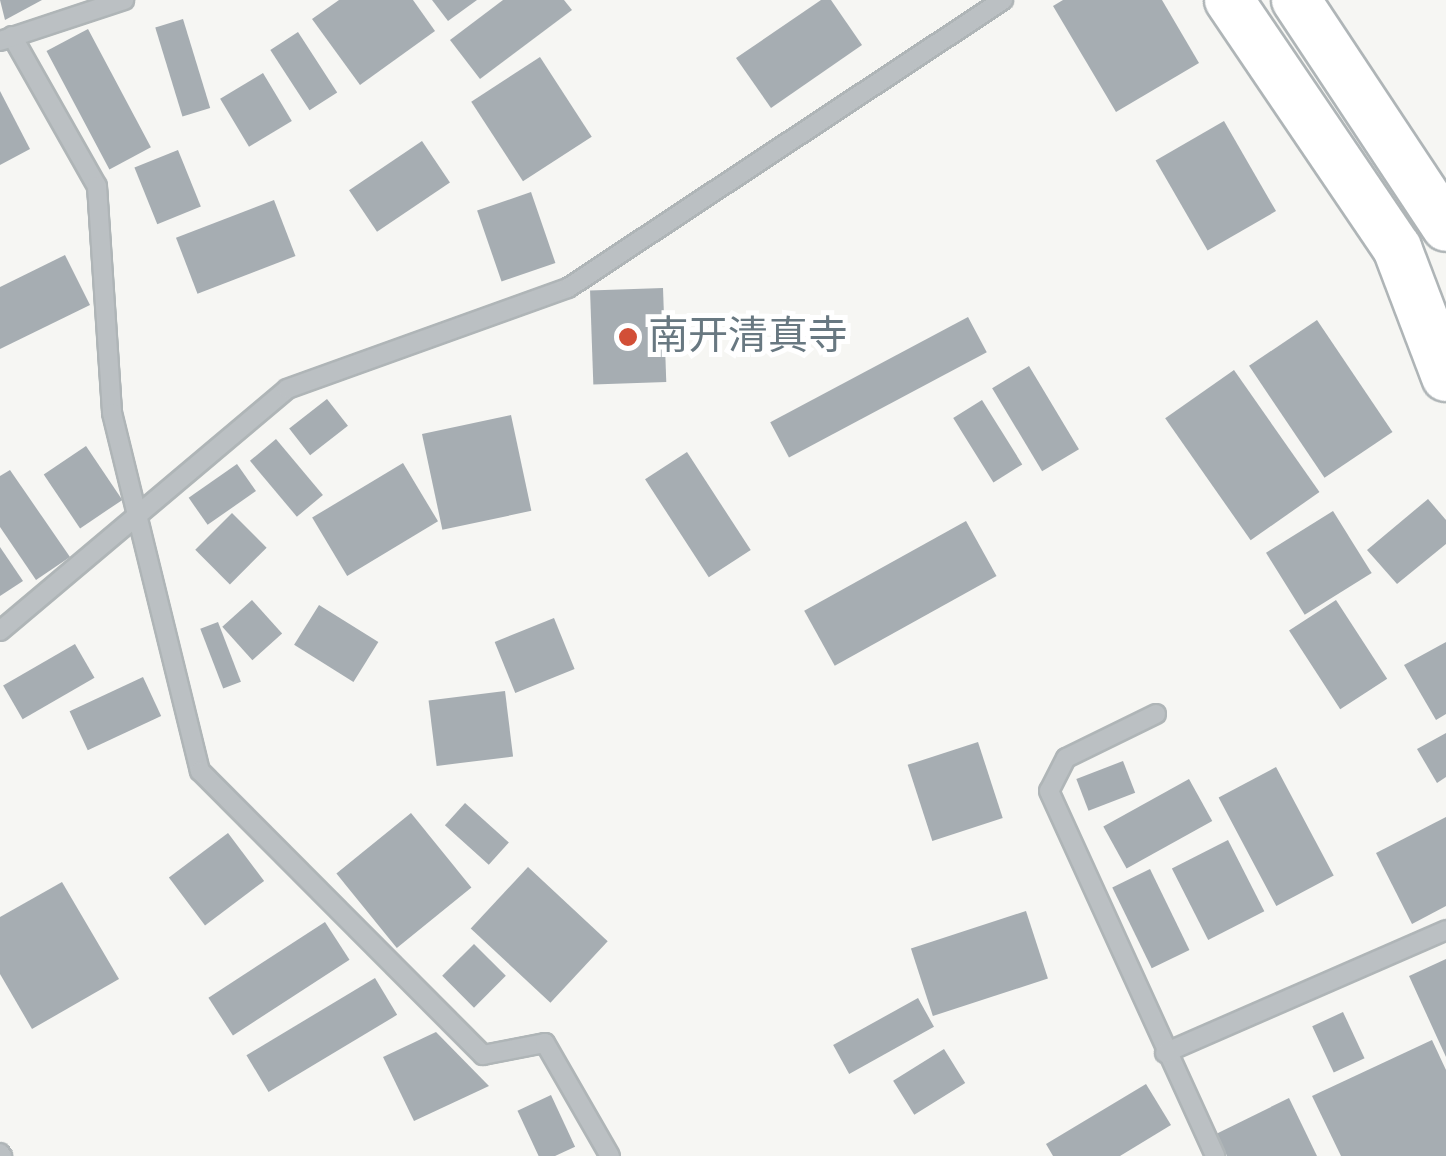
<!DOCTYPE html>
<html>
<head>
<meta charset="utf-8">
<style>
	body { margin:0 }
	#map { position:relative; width:1446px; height:1156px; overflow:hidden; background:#f6f6f3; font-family:"Alegreya Sans","Noto Sans SC",sans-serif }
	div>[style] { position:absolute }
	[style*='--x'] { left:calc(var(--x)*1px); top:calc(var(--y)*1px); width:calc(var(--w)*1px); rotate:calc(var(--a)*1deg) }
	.building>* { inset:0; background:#a6adb2; transform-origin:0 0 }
	.roads { filter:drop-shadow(2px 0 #afb5b7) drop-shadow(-2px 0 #afb5b7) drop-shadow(0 2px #afb5b7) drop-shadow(0 -2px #afb5b7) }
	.minor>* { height:18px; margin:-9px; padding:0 9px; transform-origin:9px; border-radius:9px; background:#bbc0c3 }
	.major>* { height:48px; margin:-24px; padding:0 24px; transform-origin:24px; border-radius:24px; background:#fff }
	.dots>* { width:28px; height:28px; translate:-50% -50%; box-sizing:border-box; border:5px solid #fff; border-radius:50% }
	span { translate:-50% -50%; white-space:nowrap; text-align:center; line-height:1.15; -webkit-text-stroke:10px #fff; paint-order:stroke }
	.poi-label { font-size:40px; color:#687881 }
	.left { translate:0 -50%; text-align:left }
</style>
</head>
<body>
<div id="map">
	<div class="building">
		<i style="clip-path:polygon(0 0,42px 0,5px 20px)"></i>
		<i style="clip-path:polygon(339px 0,413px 0,435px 31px,360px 85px,312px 19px)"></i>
		<i style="clip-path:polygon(432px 0,477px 0,448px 21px)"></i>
		<i style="clip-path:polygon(503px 0,564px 0,572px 10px,480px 79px,450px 40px)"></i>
		<i style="clip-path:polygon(821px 0,831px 0,862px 45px,771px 108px,736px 58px)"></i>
		<i style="clip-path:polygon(1063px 0,1162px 0,1199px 63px,1116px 112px,1053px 6px)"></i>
		<i style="left:183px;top:19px;width:93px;height:29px;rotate:73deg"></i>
		<i style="left:88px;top:29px;width:134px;height:47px;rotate:62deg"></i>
		<i style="left:298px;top:32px;width:72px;height:33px;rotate:57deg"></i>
		<i style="left:540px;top:57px;width:95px;height:82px;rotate:57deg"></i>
		<i style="left:263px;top:73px;width:56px;height:50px;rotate:59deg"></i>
		<i style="clip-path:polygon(0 91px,30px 149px,0 165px)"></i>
		<i style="left:1224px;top:121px;width:104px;height:79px;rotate:60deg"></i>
		<i style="left:422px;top:141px;width:50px;height:88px;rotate:56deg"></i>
		<i style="left:178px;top:150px;width:61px;height:47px;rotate:68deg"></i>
		<i style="left:531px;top:192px;width:75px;height:57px;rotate:71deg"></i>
		<i style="left:274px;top:200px;width:60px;height:105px;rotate:69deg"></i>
		<i style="clip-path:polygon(65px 255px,90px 305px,0 349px,0 287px)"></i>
		<i style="left:663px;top:288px;width:94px;height:73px;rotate:88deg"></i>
		<i style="left:968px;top:317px;width:40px;height:224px;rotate:62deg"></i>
		<i style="left:1317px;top:320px;width:135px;height:82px;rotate:56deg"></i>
		<i style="left:1029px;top:366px;width:97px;height:43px;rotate:59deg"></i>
		<i style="left:1234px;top:370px;width:149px;height:84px;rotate:55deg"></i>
		<i style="left:327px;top:399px;width:34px;height:48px;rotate:52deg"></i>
		<i style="left:982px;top:400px;width:76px;height:34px;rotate:58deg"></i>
		<i style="left:511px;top:415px;width:98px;height:91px;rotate:78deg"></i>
		<i style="left:276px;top:439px;width:73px;height:34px;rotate:50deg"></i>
		<i style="left:86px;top:446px;width:65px;height:51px;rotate:56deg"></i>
		<i style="left:687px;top:452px;width:117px;height:50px;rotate:57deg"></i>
		<i style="left:403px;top:463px;width:68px;height:106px;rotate:59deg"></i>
		<i style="left:237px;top:464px;width:33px;height:59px;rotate:55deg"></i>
		<i style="clip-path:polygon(10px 470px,70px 557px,36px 580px,0 527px,0 476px)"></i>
		<i style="clip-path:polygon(1428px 499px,1446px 520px,1446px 544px,1397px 584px,1367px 550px)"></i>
		<i style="left:1333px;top:511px;width:73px;height:79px;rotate:58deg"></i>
		<i style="left:232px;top:513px;width:49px;height:52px;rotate:45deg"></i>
		<i style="left:966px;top:521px;width:63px;height:185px;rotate:61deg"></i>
		<i style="clip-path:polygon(0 547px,23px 581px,0 596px)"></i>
		<i style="left:252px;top:600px;width:45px;height:40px;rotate:48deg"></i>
		<i style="left:1336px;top:600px;width:94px;height:56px;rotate:57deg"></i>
		<i style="left:319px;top:605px;width:70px;height:47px;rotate:32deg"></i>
		<i style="left:554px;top:618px;width:55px;height:64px;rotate:68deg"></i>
		<i style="left:218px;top:622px;width:64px;height:19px;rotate:69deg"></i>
		<i style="clip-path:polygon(1446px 642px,1446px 714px,1436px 720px,1404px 665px)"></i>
		<i style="left:75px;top:644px;width:39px;height:83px;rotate:60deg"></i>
		<i style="left:143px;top:677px;width:43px;height:81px;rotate:65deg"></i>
		<i style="left:505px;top:691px;width:66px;height:77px;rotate:83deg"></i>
		<i style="clip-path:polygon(1446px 733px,1446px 777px,1437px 783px,1417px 749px)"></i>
		<i style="left:978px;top:742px;width:80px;height:74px;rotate:72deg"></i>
		<i style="left:1123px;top:761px;width:34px;height:50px;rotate:69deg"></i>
		<i style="left:1276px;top:767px;width:123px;height:65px;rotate:62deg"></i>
		<i style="left:1189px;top:779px;width:48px;height:98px;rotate:61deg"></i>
		<i style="left:465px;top:803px;width:59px;height:30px;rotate:42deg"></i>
		<i style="left:411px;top:813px;width:96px;height:96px;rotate:51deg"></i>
		<i style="clip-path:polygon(1446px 817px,1446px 906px,1412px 924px,1376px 853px)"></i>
		<i style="left:228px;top:833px;width:60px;height:74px;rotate:53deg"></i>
		<i style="left:1228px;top:840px;width:80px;height:63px;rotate:63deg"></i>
		<i style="left:528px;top:867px;width:109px;height:84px;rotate:43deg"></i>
		<i style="left:1150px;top:869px;width:90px;height:42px;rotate:64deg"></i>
		<i style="clip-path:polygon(62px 882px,119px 979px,32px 1029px,0 974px,0 917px)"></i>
		<i style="left:1026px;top:911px;width:71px;height:121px;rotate:72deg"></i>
		<i style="left:325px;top:922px;width:45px;height:139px;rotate:57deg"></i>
		<i style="left:474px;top:944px;width:45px;height:45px;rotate:45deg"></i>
		<i style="clip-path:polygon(1446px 959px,1446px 1057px,1409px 976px)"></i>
		<i style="left:375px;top:978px;width:43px;height:150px;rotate:59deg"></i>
		<i style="left:918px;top:998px;width:33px;height:97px;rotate:61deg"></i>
		<i style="left:1343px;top:1012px;width:51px;height:34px;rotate:65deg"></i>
		<i style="clip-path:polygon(436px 1032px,489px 1086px,414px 1121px,383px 1057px)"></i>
		<i style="clip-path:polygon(1432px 1040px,1446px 1070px,1446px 1156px,1341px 1156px,1312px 1096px)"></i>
		<i style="left:944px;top:1049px;width:40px;height:60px;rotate:58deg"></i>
		<i style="clip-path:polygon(1146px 1084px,1171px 1125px,1120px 1156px,1053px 1156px,1046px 1144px)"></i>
		<i style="left:551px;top:1095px;width:57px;height:37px;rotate:65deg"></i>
		<i style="clip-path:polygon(1289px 1098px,1317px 1156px,1227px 1156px,1216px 1134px)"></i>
	</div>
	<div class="roads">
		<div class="minor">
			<i style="--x:12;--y:36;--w:172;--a:60.5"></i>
			<i style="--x:97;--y:186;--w:227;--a:86.2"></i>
			<i style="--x:112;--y:413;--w:369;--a:76.2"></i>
			<i style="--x:200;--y:771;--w:401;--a:45.1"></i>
			<i style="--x:483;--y:1055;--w:63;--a:-11"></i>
			<i style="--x:545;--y:1043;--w:130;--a:60.1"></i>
			<i style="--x:0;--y:41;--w:131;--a:-18.3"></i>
			<i style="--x:0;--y:631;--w:375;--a:-40.1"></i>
			<i style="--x:287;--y:389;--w:299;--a:-19.8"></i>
			<i style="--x:568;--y:288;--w:522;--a:-33.51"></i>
			<i style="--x:1156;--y:714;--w:100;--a:153.9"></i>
			<i style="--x:1066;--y:758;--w:37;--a:117"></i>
			<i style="--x:1049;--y:791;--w:401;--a:65.5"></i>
			<i style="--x:1165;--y:1053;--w:307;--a:-23.6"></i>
			<i style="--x:0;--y:1153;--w:4;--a:56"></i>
		</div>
		<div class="major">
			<i style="--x:1229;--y:0;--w:300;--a:55.9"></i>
			<i style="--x:1397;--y:248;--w:138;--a:69.2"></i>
			<i style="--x:1296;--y:0;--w:272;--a:56.5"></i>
		</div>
	</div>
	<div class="dots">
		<i style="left:628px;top:337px;background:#d24f37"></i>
	</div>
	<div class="poi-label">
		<span class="left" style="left:648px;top:337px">南开清真寺</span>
	</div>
</div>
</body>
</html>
